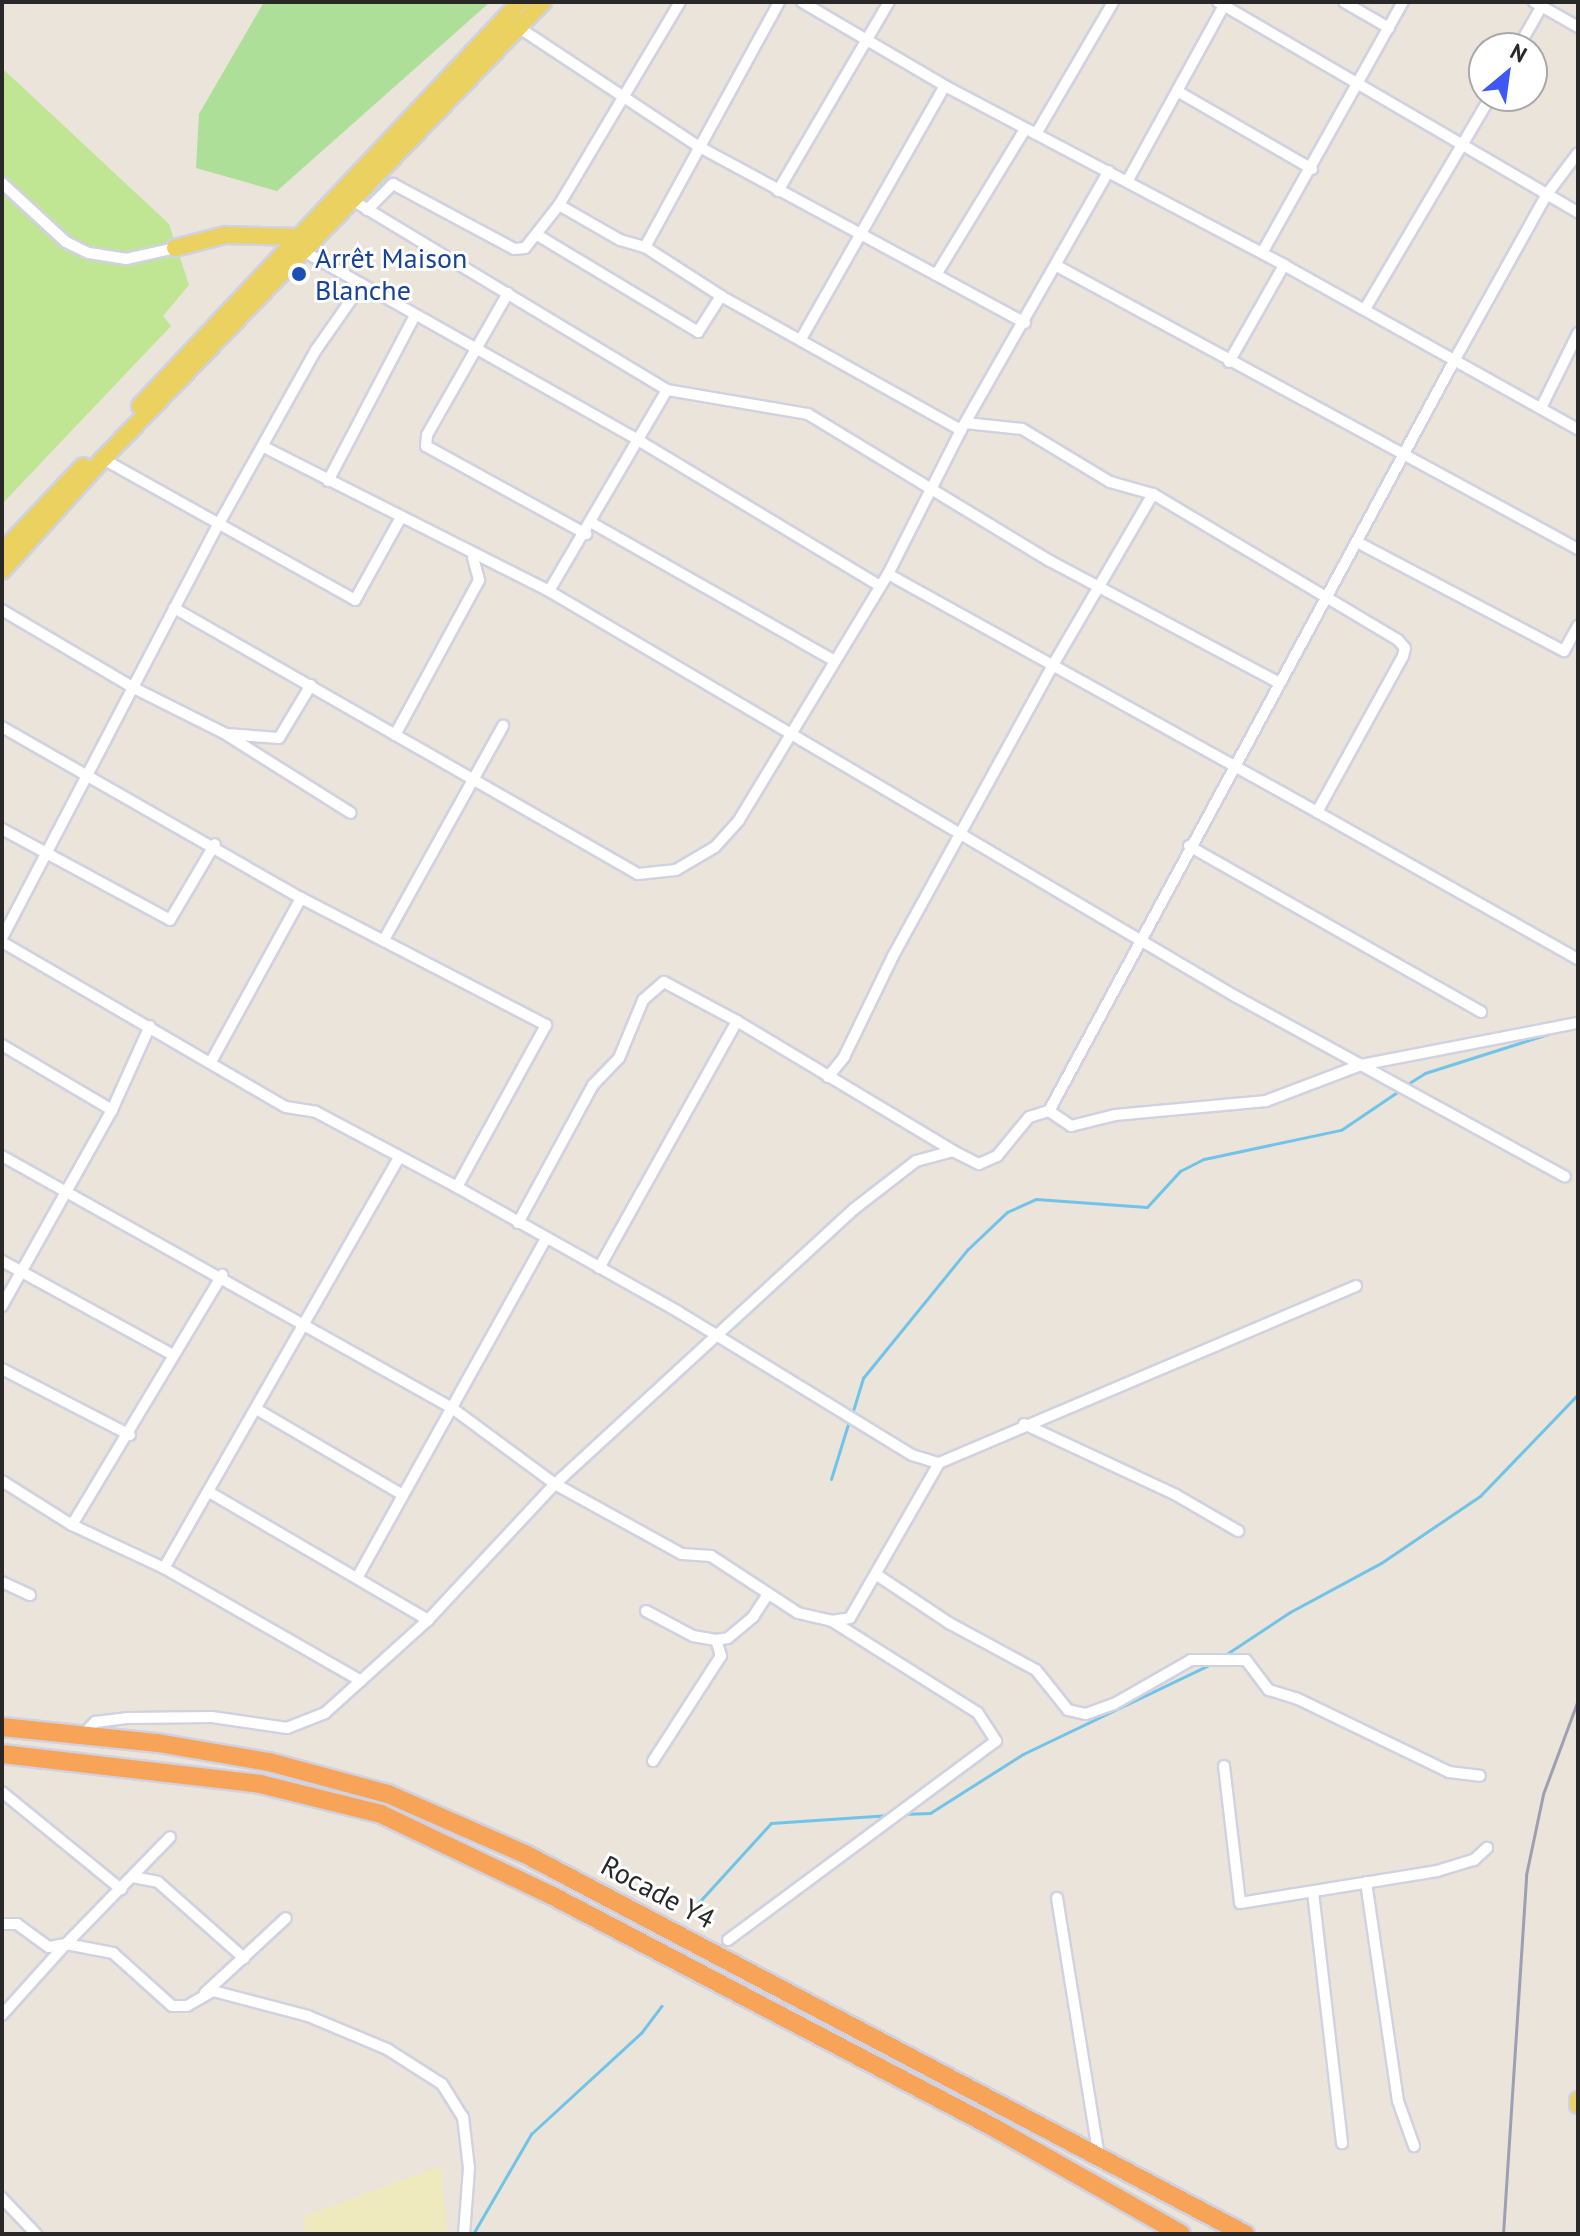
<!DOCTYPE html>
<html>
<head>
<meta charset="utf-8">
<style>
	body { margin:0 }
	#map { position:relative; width:1580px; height:2236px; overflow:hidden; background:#eae4da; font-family:"PT Sans",sans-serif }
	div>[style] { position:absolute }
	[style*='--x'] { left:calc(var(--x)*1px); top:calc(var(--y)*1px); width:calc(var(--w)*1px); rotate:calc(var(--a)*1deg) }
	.green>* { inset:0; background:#addf98 }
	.sand>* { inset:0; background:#efe9be }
	.pitch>* { inset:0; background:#c0e694 }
	.stream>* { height:3px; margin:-1.5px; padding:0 1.5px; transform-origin:1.5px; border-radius:1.5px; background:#70c4e9 }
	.roads { filter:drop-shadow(2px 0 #d0d2e1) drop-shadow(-2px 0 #d0d2e1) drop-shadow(0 2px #d0d2e1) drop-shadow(0 -2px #d0d2e1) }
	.street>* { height:10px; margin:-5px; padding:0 5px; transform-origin:5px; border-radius:5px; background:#fff }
	.primary>* { height:16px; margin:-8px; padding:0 8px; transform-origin:8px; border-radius:8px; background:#ebd15f }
	.highway>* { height:18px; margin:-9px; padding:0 9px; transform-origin:9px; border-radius:9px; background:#f8a458 }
	.rail>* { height:3px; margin:-1.5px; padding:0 1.5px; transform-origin:1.5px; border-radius:1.5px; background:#9d9fb2 }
	.dots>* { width:22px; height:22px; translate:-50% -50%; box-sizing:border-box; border:4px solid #fff; border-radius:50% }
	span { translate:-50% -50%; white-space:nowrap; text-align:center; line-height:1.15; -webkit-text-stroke:6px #fff; paint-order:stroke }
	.transit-label { font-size:28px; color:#164399 }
	.left { translate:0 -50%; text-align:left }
	.street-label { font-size:28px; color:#282828 }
	.frame { position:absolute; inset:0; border:4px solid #282828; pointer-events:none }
	.north { position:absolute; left:1468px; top:32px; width:80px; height:80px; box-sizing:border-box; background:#fff; border:2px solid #a9a9a9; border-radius:50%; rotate:29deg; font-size:22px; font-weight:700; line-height:32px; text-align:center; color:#282828 }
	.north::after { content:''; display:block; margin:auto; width:28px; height:36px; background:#3f58f3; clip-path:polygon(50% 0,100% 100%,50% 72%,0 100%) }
</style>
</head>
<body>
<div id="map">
	<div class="green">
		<i style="clip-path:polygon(264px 2px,490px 2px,277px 191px,196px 168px,199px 114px)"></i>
	</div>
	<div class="sand">
		<i style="clip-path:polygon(441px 2166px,447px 2234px,306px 2234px,304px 2216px)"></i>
	</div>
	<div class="pitch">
		<i style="clip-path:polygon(2px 68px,169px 224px,189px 285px,163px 316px,171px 326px,2px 504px)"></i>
	</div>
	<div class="stream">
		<i style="--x:1406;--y:1085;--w:22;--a:-32"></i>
		<i style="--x:1425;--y:1073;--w:129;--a:-17.6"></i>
		<i style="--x:852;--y:1414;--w:38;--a:-73"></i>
		<i style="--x:863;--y:1378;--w:166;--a:-50.9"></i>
		<i style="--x:968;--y:1249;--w:54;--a:-43.5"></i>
		<i style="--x:1007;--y:1212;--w:32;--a:-24"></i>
		<i style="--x:1036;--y:1199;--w:111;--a:4.1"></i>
		<i style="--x:1147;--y:1207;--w:49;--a:-47.5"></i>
		<i style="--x:1180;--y:1171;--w:27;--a:-27"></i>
		<i style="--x:1204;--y:1159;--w:140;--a:-12"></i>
		<i style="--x:1341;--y:1130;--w:71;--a:-34.1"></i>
		<i style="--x:831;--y:1479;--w:61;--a:-72.8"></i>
		<i style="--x:1222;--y:1657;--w:82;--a:-33.5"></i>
		<i style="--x:1290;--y:1612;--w:103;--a:-28.3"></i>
		<i style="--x:1381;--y:1563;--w:120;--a:-34.1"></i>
		<i style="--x:1480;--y:1496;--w:141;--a:-46.1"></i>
		<i style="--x:902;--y:1814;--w:28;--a:-2"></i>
		<i style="--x:930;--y:1813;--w:110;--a:-32.4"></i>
		<i style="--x:1023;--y:1754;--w:211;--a:-25.6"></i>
		<i style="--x:690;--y:1912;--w:120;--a:-47.7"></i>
		<i style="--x:771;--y:1823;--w:119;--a:-3.8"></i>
		<i style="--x:473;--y:2234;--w:116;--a:-59.9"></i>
		<i style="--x:531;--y:2134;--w:149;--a:-42.6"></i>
		<i style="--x:641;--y:2033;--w:34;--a:-53"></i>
	</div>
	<div class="roads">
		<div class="street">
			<i style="--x:802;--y:2;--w:166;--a:30.4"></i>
			<i style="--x:945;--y:86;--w:383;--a:27.8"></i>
			<i style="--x:1284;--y:265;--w:337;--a:29.2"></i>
			<i style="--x:1218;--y:2;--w:417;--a:30.3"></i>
			<i style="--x:1344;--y:2;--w:52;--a:30"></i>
			<i style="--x:1534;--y:2;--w:51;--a:29.6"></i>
			<i style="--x:518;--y:27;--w:214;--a:33.5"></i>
			<i style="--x:696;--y:145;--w:374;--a:28.4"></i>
			<i style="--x:1518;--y:48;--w:53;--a:-60.5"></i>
			<i style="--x:1177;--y:91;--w:156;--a:30"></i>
			<i style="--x:1036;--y:134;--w:153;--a:-59.7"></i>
			<i style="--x:1128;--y:180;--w:203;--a:-61.2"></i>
			<i style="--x:2;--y:183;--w:87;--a:42.7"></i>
			<i style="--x:66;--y:242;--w:25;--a:26"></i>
			<i style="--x:89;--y:253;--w:37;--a:9"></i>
			<i style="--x:126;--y:259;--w:50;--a:-12.7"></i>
			<i style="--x:778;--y:191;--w:219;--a:-59.6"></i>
			<i style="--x:352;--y:200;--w:368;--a:31.1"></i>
			<i style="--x:667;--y:390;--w:143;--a:9.7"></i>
			<i style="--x:808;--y:414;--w:283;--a:31.3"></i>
			<i style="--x:1050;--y:561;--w:258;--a:28"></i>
			<i style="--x:559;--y:205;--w:70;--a:29.8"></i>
			<i style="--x:620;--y:240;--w:26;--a:16"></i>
			<i style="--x:645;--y:247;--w:90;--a:32.8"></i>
			<i style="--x:721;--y:296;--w:275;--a:29.2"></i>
			<i style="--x:367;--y:210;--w:37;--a:-45"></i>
			<i style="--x:393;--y:184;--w:137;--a:28.2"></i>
			<i style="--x:514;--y:249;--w:11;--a:-5"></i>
			<i style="--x:525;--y:248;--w:55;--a:-51.7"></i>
			<i style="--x:559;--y:205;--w:236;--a:-59.2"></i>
			<i style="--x:539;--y:236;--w:186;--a:31.1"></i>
			<i style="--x:698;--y:332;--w:43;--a:-57.4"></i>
			<i style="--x:645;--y:247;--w:279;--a:-61.3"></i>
			<i style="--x:303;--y:251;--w:385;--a:29.4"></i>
			<i style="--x:638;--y:440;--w:283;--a:31.1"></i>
			<i style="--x:1262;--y:253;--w:288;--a:-60.7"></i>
			<i style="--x:1057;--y:266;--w:593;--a:28.51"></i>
			<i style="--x:936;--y:275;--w:171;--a:-58.6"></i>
			<i style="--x:508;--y:293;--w:163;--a:119.7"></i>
			<i style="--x:427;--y:435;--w:11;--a:95"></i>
			<i style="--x:426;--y:446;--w:183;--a:28.8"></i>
			<i style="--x:1365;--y:309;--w:247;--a:-59.4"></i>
			<i style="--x:801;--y:339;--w:291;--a:-60.4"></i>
			<i style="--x:1229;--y:362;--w:112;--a:-60.4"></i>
			<i style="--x:1541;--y:408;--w:84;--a:-63.7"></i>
			<i style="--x:264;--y:447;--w:319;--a:26.8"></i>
			<i style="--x:549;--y:591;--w:797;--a:30.56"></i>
			<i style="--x:1235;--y:996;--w:376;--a:28.7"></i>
			<i style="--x:103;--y:459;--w:289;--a:29.2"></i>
			<i style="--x:355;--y:600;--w:93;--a:-60.9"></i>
			<i style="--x:328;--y:481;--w:187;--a:-62.3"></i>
			<i style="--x:592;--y:523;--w:279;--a:29.6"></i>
			<i style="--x:1357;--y:542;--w:234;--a:27.8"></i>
			<i style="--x:1564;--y:651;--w:29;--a:-61"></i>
			<i style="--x:888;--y:574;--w:491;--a:29"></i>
			<i style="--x:1317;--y:812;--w:178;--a:-61.1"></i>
			<i style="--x:1403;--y:656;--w:8;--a:-76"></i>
			<i style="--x:1405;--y:648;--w:11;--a:-131"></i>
			<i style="--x:1398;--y:640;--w:285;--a:-149.2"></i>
			<i style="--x:1153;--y:494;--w:45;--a:-164.4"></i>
			<i style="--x:1110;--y:482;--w:103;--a:-148.9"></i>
			<i style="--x:1022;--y:429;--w:57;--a:-174"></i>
			<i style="--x:549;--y:591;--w:233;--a:-59.6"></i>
			<i style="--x:174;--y:608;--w:535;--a:29.82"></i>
			<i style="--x:638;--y:874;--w:38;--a:-6"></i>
			<i style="--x:676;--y:870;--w:45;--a:-30.5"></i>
			<i style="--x:715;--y:847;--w:36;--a:-48"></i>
			<i style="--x:739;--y:820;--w:288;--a:-58.8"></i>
			<i style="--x:888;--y:574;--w:161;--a:-63.1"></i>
			<i style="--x:961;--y:430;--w:298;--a:-60.3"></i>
			<i style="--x:2;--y:610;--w:151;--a:30.6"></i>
			<i style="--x:132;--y:687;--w:105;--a:26.6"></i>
			<i style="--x:226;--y:734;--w:53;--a:4.3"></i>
			<i style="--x:279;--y:738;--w:62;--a:-58.9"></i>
			<i style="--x:2;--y:727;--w:344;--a:29.8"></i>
			<i style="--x:301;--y:898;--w:276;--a:27.4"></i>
			<i style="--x:546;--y:1025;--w:185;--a:118.8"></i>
			<i style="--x:227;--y:735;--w:146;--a:32.2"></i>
			<i style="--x:395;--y:735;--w:176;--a:-61.5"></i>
			<i style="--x:479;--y:580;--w:23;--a:-105"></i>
			<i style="--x:1317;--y:812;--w:300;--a:29.4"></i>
			<i style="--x:2;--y:829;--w:191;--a:28.4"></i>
			<i style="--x:170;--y:920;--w:88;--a:-59.4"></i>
			<i style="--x:1189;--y:846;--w:336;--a:29.6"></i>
			<i style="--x:2;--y:938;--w:464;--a:-62.4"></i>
			<i style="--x:217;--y:527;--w:203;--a:-60.8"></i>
			<i style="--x:316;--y:350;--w:80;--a:-55.1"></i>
			<i style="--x:385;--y:938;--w:243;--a:-60.9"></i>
			<i style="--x:2;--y:942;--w:328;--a:30.2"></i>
			<i style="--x:286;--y:1107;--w:30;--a:9"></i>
			<i style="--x:316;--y:1112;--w:160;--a:28"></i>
			<i style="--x:457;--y:1187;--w:253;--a:29.4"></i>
			<i style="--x:677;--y:1311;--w:276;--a:31.5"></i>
			<i style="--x:912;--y:1455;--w:28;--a:17"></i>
			<i style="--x:939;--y:1463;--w:453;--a:-23"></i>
			<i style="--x:2;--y:1045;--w:128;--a:30.6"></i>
			<i style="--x:212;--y:1060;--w:185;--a:-61.2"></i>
			<i style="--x:828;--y:1077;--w:26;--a:-51"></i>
			<i style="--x:844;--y:1057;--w:112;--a:-64.1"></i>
			<i style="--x:893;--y:956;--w:332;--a:-61.2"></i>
			<i style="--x:1053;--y:665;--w:198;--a:-59.7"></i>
			<i style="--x:1049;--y:1111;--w:27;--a:34"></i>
			<i style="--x:1071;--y:1126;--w:45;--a:-14"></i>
			<i style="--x:1115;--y:1115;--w:152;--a:-5.3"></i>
			<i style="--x:1266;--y:1101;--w:102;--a:-20.8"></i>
			<i style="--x:1361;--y:1065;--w:221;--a:-11"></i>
			<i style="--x:2;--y:1156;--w:516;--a:29.25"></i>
			<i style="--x:452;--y:1408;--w:128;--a:36.4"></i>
			<i style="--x:555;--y:1484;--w:145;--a:28.9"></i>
			<i style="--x:682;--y:1554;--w:29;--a:4"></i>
			<i style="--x:711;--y:1556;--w:104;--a:33.2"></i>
			<i style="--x:798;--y:1613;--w:35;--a:13"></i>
			<i style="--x:832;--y:1621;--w:18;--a:-9"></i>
			<i style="--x:850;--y:1618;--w:179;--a:-60.1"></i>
			<i style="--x:518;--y:1223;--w:157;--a:-61.5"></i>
			<i style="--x:593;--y:1085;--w:37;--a:-46"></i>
			<i style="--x:619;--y:1058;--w:63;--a:-67.5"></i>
			<i style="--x:643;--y:1000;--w:28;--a:-41"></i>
			<i style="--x:664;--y:982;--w:83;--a:28.1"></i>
			<i style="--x:2;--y:1261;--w:195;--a:28.8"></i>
			<i style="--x:599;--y:1268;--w:283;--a:-60.8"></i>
			<i style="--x:737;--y:1021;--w:252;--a:31"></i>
			<i style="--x:2;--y:1306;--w:225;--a:-60.7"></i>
			<i style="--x:112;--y:1110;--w:92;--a:-65.7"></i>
			<i style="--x:2;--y:1369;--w:144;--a:27.3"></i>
			<i style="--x:258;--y:1410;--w:168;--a:30.4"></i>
			<i style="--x:1024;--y:1424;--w:168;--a:25"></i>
			<i style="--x:1176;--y:1495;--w:72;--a:30.1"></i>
			<i style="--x:2;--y:1481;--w:83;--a:32.2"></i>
			<i style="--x:72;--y:1525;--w:102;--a:25.1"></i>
			<i style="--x:164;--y:1568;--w:227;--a:29.8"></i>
			<i style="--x:209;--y:1492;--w:254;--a:30.3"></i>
			<i style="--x:72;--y:1525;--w:292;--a:-59"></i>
			<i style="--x:164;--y:1568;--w:473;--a:-60.2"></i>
			<i style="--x:877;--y:1575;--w:87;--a:33.7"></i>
			<i style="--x:949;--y:1623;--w:99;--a:28.4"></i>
			<i style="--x:1036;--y:1670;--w:51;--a:51.3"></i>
			<i style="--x:1068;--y:1710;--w:18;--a:13"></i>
			<i style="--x:1086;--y:1714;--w:30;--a:-20"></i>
			<i style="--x:1114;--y:1704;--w:89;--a:-29.7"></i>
			<i style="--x:1191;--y:1660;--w:55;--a:0"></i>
			<i style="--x:1246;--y:1660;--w:38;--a:53"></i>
			<i style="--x:1269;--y:1690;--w:28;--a:17"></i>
			<i style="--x:1296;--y:1698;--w:170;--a:25.8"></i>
			<i style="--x:1449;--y:1772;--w:31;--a:7"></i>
			<i style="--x:357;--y:1578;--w:389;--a:-60.9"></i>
			<i style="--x:2;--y:1582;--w:31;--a:25"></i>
			<i style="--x:646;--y:1611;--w:53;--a:28"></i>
			<i style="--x:693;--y:1636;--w:23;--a:10"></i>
			<i style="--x:716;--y:1640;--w:12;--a:-9"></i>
			<i style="--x:728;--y:1638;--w:33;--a:-40"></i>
			<i style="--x:753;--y:1617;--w:27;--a:-57"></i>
			<i style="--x:81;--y:1737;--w:21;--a:-47"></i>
			<i style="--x:95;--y:1722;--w:32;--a:-7"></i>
			<i style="--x:127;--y:1718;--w:85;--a:-0.7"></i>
			<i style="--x:212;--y:1717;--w:76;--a:8.3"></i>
			<i style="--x:287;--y:1728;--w:41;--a:-21.5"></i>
			<i style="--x:325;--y:1713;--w:139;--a:-42.1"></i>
			<i style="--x:428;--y:1620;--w:186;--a:-47"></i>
			<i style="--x:555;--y:1484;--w:406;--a:-42.6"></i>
			<i style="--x:854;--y:1209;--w:78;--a:-37.7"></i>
			<i style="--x:916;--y:1161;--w:38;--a:-15"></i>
			<i style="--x:953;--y:1151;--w:29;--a:27"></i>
			<i style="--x:979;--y:1164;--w:20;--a:-24"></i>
			<i style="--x:997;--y:1156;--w:50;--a:-50.6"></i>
			<i style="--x:1029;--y:1117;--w:21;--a:-17"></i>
			<i style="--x:1049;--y:1111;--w:852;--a:-61.63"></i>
			<i style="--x:1454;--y:361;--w:191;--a:-60.9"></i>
			<i style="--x:1547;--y:194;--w:51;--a:-52.9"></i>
			<i style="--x:653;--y:1761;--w:125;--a:-57.1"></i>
			<i style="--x:721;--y:1656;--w:17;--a:-107"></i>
			<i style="--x:1224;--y:1766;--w:138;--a:83.3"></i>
			<i style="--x:1240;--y:1903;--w:200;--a:-9.2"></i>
			<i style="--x:1437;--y:1871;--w:39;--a:-17"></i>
			<i style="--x:1474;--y:1860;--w:18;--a:-43"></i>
			<i style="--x:2;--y:1792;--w:154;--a:39.2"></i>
			<i style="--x:133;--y:1877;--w:25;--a:11"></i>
			<i style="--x:158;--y:1882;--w:115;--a:41.5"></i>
			<i style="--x:1366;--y:1882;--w:221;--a:81.7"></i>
			<i style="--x:1398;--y:2101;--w:48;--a:70.4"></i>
			<i style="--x:1313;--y:1892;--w:253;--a:83.4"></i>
			<i style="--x:1057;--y:1898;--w:261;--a:80.8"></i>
			<i style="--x:2;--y:1924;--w:15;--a:0"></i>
			<i style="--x:17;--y:1924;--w:39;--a:36"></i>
			<i style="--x:49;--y:1947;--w:17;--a:-10"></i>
			<i style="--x:66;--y:1944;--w:149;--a:-45.8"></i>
			<i style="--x:728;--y:1940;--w:334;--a:-36.6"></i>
			<i style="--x:996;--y:1741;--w:33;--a:-123"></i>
			<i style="--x:978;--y:1713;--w:173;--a:-147.8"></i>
			<i style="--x:205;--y:1993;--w:110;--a:-42.8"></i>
			<i style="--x:2;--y:2015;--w:96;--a:-48"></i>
			<i style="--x:66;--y:1944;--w:48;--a:10.8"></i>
			<i style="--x:113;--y:1953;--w:79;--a:41.9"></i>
			<i style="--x:172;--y:2006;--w:15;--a:0"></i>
			<i style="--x:187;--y:2006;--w:30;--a:-30"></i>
			<i style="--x:213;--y:1991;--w:98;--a:14.7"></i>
			<i style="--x:308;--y:2016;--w:86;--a:22.7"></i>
			<i style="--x:387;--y:2049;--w:65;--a:32.5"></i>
			<i style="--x:442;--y:2084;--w:39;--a:58"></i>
			<i style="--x:463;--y:2117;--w:51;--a:83.3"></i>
			<i style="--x:469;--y:2168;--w:66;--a:94.3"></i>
			<i style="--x:2;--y:2198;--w:50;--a:46.6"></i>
		</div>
		<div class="primary">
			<i style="--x:175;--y:248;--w:52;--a:-14.6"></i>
			<i style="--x:225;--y:235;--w:72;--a:1.6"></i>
			<i style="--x:140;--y:406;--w:555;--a:-46.75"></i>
			<i style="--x:2;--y:552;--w:118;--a:-46.7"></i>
			<i style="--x:2;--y:571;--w:151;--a:-48"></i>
			<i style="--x:103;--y:459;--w:634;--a:-46.09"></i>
			<i style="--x:1578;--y:2100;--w:5;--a:90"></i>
		</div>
		<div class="highway">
			<i style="--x:2;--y:1727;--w:157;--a:5.9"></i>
			<i style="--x:158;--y:1743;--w:113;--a:9.7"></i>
			<i style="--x:269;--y:1762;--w:123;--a:15.1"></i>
			<i style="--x:388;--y:1794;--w:152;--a:23.7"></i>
			<i style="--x:527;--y:1855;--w:812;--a:27.83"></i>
			<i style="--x:2;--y:1754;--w:260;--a:6.6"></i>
			<i style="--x:260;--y:1784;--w:125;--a:13.9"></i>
			<i style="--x:381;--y:1814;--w:188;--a:25.5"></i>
			<i style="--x:551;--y:1895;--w:499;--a:27.7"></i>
			<i style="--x:993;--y:2127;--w:216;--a:29.6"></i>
		</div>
	</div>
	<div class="rail">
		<i style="--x:1503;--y:2234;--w:360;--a:-86.3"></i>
		<i style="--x:1526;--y:1875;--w:83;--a:-78.1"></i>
		<i style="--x:1543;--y:1794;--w:100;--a:-69.6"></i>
	</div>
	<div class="dots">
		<i style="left:299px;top:274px;background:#1a4fb4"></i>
	</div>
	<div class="transit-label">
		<span class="left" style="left:315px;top:274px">Arrêt Maison<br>Blanche</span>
	</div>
	<div class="street-label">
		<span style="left:658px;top:1892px;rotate:28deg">Rocade Y4</span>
	</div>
	<div class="frame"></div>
	<div class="north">N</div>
</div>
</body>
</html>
